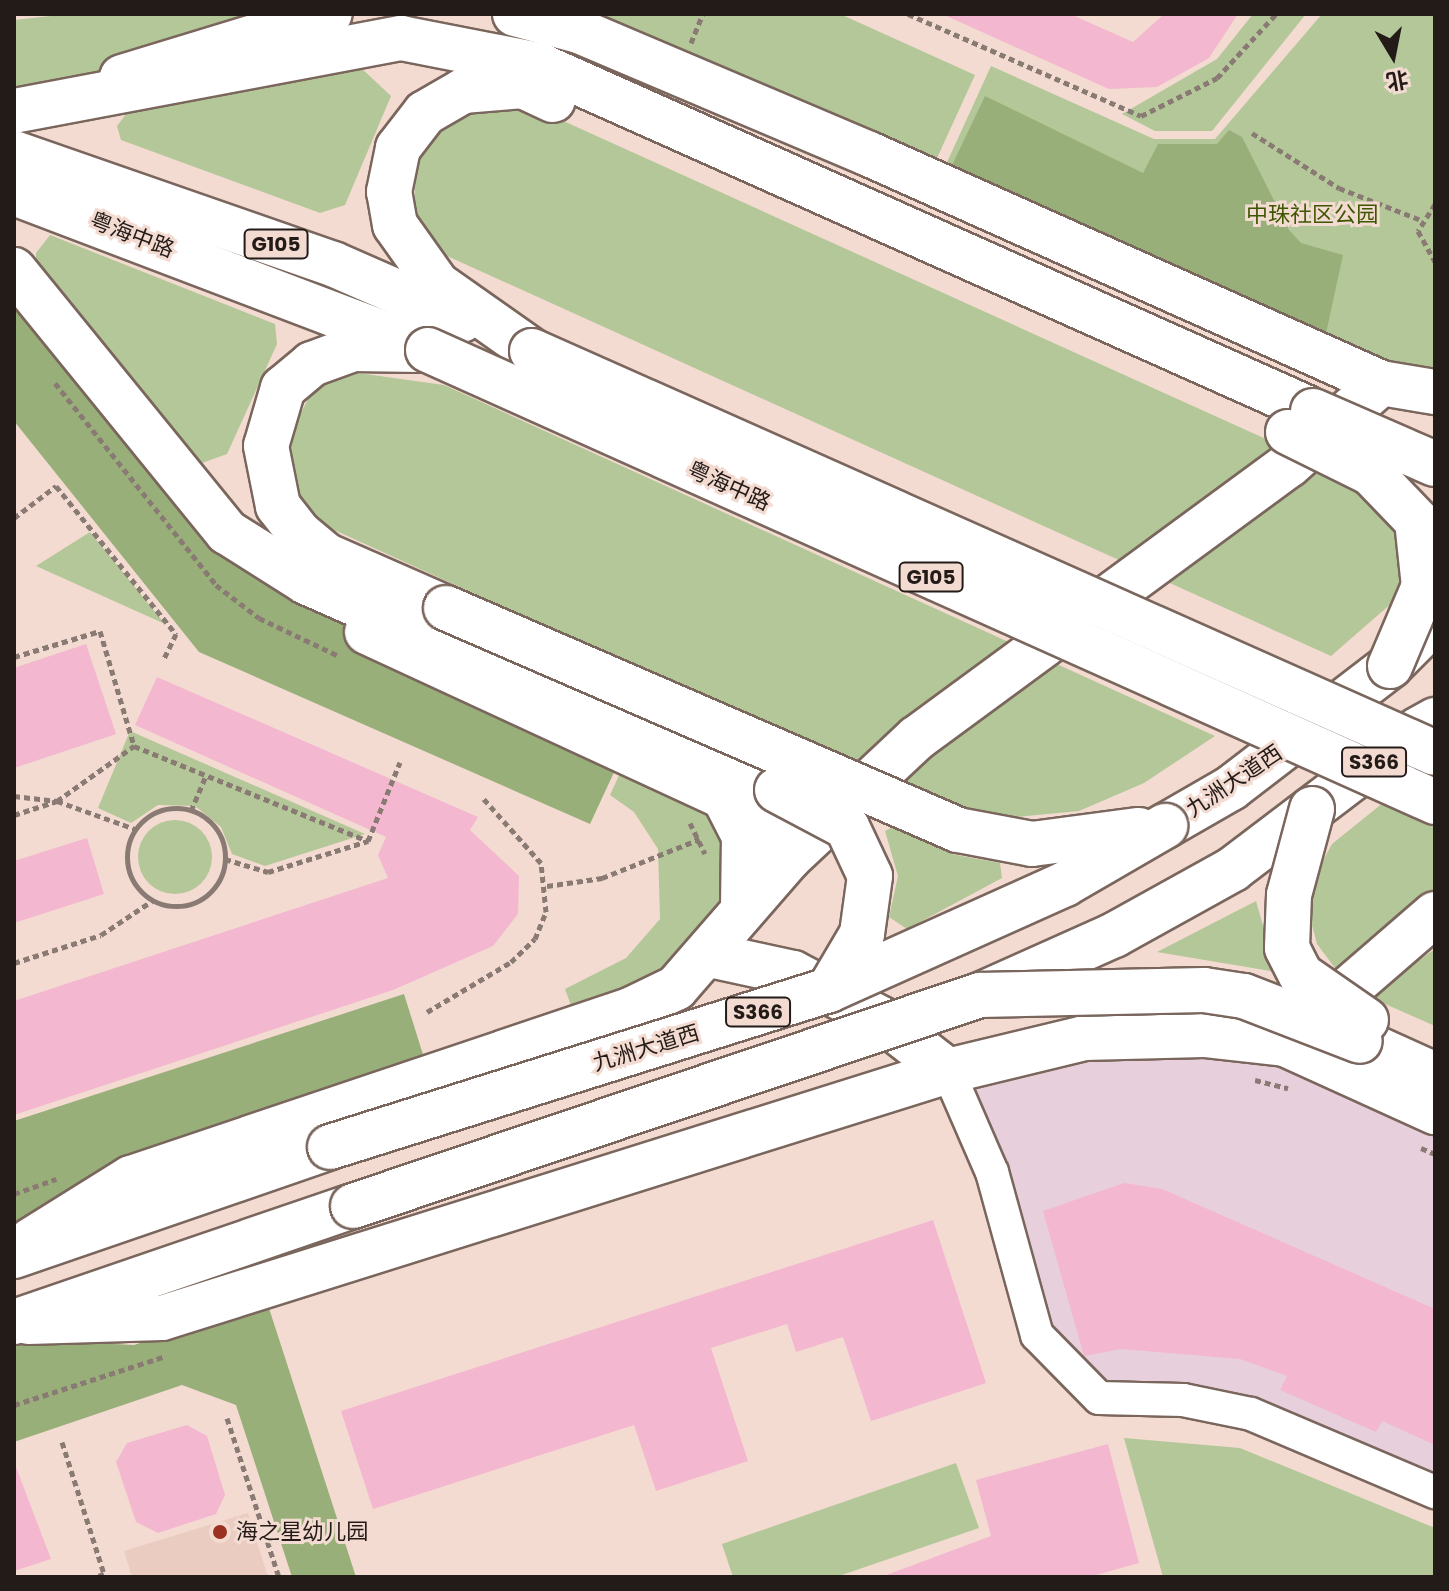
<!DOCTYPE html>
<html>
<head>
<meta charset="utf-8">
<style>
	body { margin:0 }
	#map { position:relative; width:1449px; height:1591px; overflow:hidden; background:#f3dbd1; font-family:Poppins,"Noto Sans SC",sans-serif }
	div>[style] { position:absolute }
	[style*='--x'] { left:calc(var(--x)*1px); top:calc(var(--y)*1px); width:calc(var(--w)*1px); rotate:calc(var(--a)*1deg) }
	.commercial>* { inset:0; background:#e7cfdb }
	.built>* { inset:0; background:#ebccc0 }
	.green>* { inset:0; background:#b4c798 }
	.round { border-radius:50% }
	.forest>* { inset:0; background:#99af7a }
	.building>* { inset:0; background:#f4b7d0 }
	.path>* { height:5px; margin-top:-2.5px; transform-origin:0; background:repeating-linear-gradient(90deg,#8a7a74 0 6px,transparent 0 10px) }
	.path>.ring { margin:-2.5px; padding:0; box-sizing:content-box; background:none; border:5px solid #8a7a74; border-radius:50% }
	.roads { filter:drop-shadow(2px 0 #7a665d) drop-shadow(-2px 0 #7a665d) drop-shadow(0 2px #7a665d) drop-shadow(0 -2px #7a665d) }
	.minor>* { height:32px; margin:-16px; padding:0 16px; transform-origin:16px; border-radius:16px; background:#fff }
	.secondary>* { height:44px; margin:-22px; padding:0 22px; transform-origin:22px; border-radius:22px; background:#fff }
	.primary>* { height:44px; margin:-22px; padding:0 22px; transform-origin:22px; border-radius:22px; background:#fff }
	.trunk>* { height:44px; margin:-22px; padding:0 22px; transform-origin:22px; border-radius:22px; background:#fff }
	.bridges { filter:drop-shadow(2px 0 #7a665d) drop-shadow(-2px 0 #7a665d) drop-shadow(0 2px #7a665d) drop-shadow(0 -2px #7a665d) }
	.primary-bridge>* { height:44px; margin:-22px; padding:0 22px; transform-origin:22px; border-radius:22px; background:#fff }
	.trunk-bridge>* { height:44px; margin:-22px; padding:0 22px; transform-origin:22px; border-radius:22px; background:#fff }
	.dots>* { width:22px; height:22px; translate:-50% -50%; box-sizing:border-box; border:4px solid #f3dbd1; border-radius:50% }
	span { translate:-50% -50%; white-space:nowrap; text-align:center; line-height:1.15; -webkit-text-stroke:6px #f3dbd1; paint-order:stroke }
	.shield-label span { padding:2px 6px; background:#f3dbd1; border:2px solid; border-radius:6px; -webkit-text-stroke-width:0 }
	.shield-label { font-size:20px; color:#231b18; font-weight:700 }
	.park-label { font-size:22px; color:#3d5600 }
	.street-label { font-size:22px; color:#231b18 }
	.poi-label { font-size:22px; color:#231b18 }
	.left { translate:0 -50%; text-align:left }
	.frame { position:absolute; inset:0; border:16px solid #231b18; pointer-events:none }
	.north { position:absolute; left:1353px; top:16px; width:80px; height:80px; -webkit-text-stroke:6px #f3dbd1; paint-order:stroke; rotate:170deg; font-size:22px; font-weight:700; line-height:32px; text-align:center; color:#231b18 }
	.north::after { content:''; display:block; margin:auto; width:28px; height:36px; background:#231b18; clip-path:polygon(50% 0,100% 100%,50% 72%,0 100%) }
</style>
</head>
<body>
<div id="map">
	<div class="commercial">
		<i style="clip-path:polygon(1204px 1036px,1435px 1113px,1435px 1492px,1251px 1414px,1099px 1397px,1063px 1365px,948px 1071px)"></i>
	</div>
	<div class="built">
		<i style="clip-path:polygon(248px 1513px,268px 1577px,132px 1577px,124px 1551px)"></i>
	</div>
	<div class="green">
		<i style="clip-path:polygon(69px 14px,295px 14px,14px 103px,14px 20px)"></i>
		<i style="clip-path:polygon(560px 14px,840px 14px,975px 75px,932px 169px)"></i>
		<i style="clip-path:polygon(1253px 14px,1306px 14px,1212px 131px,1155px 131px,1122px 114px,1217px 59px)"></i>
		<i style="clip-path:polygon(1322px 14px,1435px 14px,1435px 391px,938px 182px,991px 66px,1154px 139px,1215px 139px)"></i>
		<i style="clip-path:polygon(359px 66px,391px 96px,345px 205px,320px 213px,121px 140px,117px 126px,129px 110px)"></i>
		<i style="clip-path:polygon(517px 100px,1341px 473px,1402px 525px,1401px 595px,1331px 656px,447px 256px,413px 218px,417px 157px,457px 108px)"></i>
		<i style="clip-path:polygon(50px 235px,275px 324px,277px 344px,227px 454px,202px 463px,176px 455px,36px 269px,36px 253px)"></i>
		<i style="clip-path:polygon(358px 373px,444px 385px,1215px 736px,1144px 783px,1079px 811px,1015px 817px,934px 802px,332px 529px,286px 495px,285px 445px,314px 387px)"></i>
		<i style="clip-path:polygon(90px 532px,165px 624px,36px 566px)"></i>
		<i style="clip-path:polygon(130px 731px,365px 834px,265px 866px,232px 854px,221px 827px,195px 806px,158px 805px,131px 823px,98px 808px)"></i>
		<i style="clip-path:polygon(1435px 761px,1435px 888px,1341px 976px,1317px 944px,1304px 895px,1332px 844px)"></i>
		<i style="clip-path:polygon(621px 771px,712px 811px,722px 830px,721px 909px,672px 968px,573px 1011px,565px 989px,626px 958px,660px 919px,658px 849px,634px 812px,610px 795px)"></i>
		<i class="round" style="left:138px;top:820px;width:74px;height:74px"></i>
		<i style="clip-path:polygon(893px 827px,951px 854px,1000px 863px,1002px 878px,907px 929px,889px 917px,898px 876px,885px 831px)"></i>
		<i style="clip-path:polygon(1256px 901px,1276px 972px,1157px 952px)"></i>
		<i style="clip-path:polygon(1435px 949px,1435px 1026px,1367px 996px)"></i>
		<i style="clip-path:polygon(1124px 1438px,1240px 1448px,1435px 1528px,1435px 1577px,1163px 1577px)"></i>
		<i style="clip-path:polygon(956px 1463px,979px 1528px,836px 1577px,733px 1577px,722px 1544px)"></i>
	</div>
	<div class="forest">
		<i style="clip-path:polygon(985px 96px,1143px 173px,1158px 144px,1217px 144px,1229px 130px,1242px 137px,1289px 230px,1301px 243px,1343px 255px,1323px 347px,945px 180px)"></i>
		<i style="clip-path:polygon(14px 270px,227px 532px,623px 753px,590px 824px,199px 652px,14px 421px)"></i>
		<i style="clip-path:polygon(404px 994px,426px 1064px,14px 1241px,14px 1121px)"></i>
		<i style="clip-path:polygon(267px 1302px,356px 1577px,292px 1577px,236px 1405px,182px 1385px,14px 1442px,14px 1339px,134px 1345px)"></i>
	</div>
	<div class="building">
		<i style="clip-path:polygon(942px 14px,1070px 14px,1133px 42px,1164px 14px,1238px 14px,1209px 58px,1157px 87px,1109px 89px)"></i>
		<i style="clip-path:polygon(86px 644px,116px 734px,14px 768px,14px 668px)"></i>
		<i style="clip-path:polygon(157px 677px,478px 817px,470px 830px,519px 876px,518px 914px,493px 946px,393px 990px,14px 1115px,14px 1001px,388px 878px,378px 855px,386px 837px,135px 725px)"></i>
		<i style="clip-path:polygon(87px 838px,104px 894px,14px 923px,14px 861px)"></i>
		<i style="clip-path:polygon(1124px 1183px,1162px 1189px,1435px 1309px,1435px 1445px,1382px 1421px,1376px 1432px,1280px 1390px,1287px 1376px,1240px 1359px,1121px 1349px,1084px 1356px,1043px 1211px)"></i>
		<i style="clip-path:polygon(933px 1220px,986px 1383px,871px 1421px,843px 1337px,796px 1352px,787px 1324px,711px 1348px,748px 1461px,656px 1491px,634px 1425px,373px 1509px,341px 1411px)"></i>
		<i style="clip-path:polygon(187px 1425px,207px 1436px,225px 1495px,216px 1514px,158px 1533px,136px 1522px,116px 1462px,127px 1443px)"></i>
		<i style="clip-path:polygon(1108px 1444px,1139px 1563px,1089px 1577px,881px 1577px,991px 1536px,976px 1480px)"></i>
		<i style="clip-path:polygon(14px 1462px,51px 1559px,14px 1571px)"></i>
	</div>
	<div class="path">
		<i style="--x:908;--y:14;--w:254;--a:23.6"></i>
		<i style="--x:1141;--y:116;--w:85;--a:-26.6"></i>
		<i style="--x:1217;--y:78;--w:87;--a:-47.3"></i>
		<i style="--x:691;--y:43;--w:31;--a:-68"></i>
		<i style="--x:1252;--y:133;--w:103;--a:32.3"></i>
		<i style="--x:1339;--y:188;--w:88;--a:21.3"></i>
		<i style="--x:1435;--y:204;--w:32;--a:122"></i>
		<i style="--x:1418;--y:231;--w:35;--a:61"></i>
		<i style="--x:55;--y:383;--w:258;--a:51.4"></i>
		<i style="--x:216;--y:585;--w:54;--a:37.5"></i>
		<i style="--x:259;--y:618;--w:89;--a:25.4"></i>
		<i style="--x:14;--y:518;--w:53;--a:-37.3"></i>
		<i style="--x:56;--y:486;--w:191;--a:51"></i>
		<i style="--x:176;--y:634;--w:28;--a:116"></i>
		<i style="--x:14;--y:657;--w:90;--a:-16.8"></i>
		<i style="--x:100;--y:631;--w:120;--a:73.5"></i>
		<i style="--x:14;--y:796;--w:43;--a:6.6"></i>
		<i style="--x:57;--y:801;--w:95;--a:-35.5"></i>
		<i style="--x:134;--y:746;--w:253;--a:22.1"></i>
		<i class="ring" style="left:127px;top:808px;width:93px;height:93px"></i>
		<i style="--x:191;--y:811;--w:39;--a:-67"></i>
		<i style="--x:14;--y:815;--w:45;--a:-18"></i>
		<i style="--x:57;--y:801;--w:83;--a:19.7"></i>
		<i style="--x:690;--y:823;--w:34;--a:64"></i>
		<i style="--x:225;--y:859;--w:45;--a:16.8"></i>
		<i style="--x:268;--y:872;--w:105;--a:-17.2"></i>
		<i style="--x:368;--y:841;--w:85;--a:-67.9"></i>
		<i style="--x:547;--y:886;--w:56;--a:-8.3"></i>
		<i style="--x:602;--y:878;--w:105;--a:-21.7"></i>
		<i style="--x:14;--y:963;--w:91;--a:-17.8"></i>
		<i style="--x:101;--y:935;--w:61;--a:-33.7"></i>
		<i style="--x:427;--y:1012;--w:98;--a:-30.8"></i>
		<i style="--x:511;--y:962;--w:33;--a:-44"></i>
		<i style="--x:535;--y:939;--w:29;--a:-68"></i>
		<i style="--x:546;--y:912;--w:49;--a:-95.8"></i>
		<i style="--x:541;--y:863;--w:86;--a:-131.7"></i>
		<i style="--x:1255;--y:1080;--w:34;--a:14"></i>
		<i style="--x:1421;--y:1148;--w:15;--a:23"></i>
		<i style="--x:14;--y:1194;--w:45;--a:-19.7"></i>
		<i style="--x:14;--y:1405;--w:160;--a:-17.9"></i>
		<i style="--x:227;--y:1418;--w:167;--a:71.9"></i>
		<i style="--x:62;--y:1442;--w:139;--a:72.3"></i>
		<i style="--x:104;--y:1574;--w:9;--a:162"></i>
	</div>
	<div class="roads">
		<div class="minor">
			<i style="--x:948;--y:1071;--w:110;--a:66.5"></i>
			<i style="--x:992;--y:1172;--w:169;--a:74.6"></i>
			<i style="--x:1037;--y:1335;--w:88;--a:45.5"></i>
			<i style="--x:1099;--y:1398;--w:84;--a:1.4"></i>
			<i style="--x:1183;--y:1400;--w:69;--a:11.6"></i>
			<i style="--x:1251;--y:1414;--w:200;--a:23"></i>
		</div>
		<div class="secondary">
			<i style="--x:515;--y:14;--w:66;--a:14.9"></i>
			<i style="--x:579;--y:31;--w:315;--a:23"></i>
			<i style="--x:869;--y:154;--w:561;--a:24.1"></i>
			<i style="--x:1381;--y:383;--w:55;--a:9.5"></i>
			<i style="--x:122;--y:77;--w:217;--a:-16.9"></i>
			<i style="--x:367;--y:632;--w:430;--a:24.8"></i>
			<i style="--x:757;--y:812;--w:56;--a:55.2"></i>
			<i style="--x:724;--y:797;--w:44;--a:62.9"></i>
			<i style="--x:744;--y:836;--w:73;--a:90.8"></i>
			<i style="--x:710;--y:955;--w:85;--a:12.2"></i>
			<i style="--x:793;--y:973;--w:99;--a:27.6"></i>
			<i style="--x:881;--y:1019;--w:85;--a:37.8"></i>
			<i style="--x:1308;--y:1024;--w:168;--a:-40.9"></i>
			<i style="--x:30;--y:1241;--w:119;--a:-32"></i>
			<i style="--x:131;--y:1178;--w:527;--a:-18.61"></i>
			<i style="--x:630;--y:1010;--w:51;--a:-25.6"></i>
			<i style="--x:676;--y:988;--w:172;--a:-49"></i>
			<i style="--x:789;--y:858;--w:175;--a:-43.2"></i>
			<i style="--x:917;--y:738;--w:461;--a:-36.3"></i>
			<i style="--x:1289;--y:465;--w:123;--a:-41.7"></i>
			<i style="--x:28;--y:1322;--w:134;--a:-1.7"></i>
			<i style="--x:162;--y:1318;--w:824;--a:-17.45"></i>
			<i style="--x:948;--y:1071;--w:140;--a:-13.6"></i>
			<i style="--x:1084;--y:1038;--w:120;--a:-1.4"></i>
			<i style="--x:1204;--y:1035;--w:81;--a:6.3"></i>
			<i style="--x:1285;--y:1044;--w:165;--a:24.4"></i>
		</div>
		<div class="primary">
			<i style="--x:422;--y:350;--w:69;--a:-179.2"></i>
			<i style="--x:353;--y:349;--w:44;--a:159.9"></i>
			<i style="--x:312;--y:364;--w:38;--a:140"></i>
			<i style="--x:283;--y:388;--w:60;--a:106.3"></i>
			<i style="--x:266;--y:446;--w:61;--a:78.7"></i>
			<i style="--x:278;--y:506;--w:33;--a:52"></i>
			<i style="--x:298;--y:532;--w:38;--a:40"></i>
			<i style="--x:327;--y:556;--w:130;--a:23.6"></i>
			<i style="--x:1165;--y:826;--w:76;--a:-29.9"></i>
			<i style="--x:1231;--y:788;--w:200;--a:-37.5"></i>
			<i style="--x:1390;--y:666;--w:64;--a:-45"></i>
			<i style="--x:980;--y:995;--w:147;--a:-24.1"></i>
			<i style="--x:1114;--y:935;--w:136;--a:-29"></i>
			<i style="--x:1233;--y:869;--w:197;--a:-37.2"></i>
			<i style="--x:14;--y:1256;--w:334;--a:-19"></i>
			<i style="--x:14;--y:1322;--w:358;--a:-18.9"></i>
		</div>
		<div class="trunk">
			<i style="--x:14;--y:111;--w:394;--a:-10.7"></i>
			<i style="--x:401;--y:38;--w:141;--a:11.1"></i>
			<i style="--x:539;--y:65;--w:841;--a:24.07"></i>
			<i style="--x:14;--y:153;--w:338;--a:19.2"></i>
			<i style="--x:333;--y:264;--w:140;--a:23.6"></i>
			<i style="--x:14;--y:193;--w:443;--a:20.8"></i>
			<i style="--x:14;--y:270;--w:338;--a:50.9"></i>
			<i style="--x:227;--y:532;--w:93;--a:32.3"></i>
			<i style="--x:306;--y:582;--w:515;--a:23.83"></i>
			<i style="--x:532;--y:351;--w:116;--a:-144.8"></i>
			<i style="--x:437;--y:284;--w:72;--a:-125.4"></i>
			<i style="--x:395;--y:225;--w:34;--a:-100"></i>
			<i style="--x:389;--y:192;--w:45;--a:-78.4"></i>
			<i style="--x:398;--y:148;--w:44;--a:-52.4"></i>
			<i style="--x:425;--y:113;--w:44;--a:-30.1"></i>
			<i style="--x:463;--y:91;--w:60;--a:-4.8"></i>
			<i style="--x:523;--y:86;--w:33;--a:25"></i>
			<i style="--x:1417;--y:730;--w:21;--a:-29"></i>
			<i style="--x:1360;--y:1041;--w:82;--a:24.4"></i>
		</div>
	</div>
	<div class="bridges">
		<div class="primary-bridge">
			<i style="--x:446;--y:608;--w:558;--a:23.44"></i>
			<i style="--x:958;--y:830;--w:75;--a:10.7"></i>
			<i style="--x:1032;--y:844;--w:108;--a:-7.5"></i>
			<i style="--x:330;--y:1147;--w:523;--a:-17.47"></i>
			<i style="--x:829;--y:990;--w:259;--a:-24.2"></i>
			<i style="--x:1065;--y:884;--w:116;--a:-30.1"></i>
			<i style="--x:353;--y:1206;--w:662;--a:-18.6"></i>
		</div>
		<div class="trunk-bridge">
			<i style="--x:428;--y:350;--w:1104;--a:24.17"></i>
			<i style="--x:532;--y:351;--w:988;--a:24"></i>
			<i style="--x:1313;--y:411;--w:133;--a:23.5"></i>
			<i style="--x:1288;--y:432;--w:93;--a:26.3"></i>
			<i style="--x:1371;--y:473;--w:66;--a:46.2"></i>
			<i style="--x:1417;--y:521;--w:65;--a:83.9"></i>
			<i style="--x:1424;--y:586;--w:87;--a:113"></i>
			<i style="--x:777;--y:790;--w:79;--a:27.9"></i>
			<i style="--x:847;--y:827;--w:54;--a:64.9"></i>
			<i style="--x:870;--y:876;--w:59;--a:97.9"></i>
			<i style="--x:862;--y:934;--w:65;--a:120.5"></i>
			<i style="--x:1312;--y:809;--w:89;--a:105"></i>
			<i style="--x:1289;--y:895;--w:53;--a:92.2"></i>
			<i style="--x:1287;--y:948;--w:30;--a:63"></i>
			<i style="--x:1301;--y:975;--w:79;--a:34.7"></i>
			<i style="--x:980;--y:995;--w:224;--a:-1.3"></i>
			<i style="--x:1204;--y:990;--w:40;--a:8.5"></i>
			<i style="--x:1244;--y:996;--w:124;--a:21.2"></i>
		</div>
	</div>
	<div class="dots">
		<i style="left:220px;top:1532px;background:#9b321f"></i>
	</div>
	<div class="shield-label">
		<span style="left:276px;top:244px">G105</span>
		<span style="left:931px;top:577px">G105</span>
		<span style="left:1374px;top:762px">S366</span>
		<span style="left:758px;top:1012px">S366</span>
	</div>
	<div class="park-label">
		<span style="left:1312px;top:215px">中珠社区公园</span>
	</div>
	<div class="street-label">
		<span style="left:132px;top:235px;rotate:21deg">粤海中路</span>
		<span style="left:729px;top:486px;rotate:24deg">粤海中路</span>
		<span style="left:1234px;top:781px;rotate:-34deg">九洲大道西</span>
		<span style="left:646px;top:1048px;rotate:-17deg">九洲大道西</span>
	</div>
	<div class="poi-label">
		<span class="left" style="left:236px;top:1532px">海之星幼儿园</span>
	</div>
	<div class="frame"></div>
	<div class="north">北</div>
</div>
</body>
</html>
